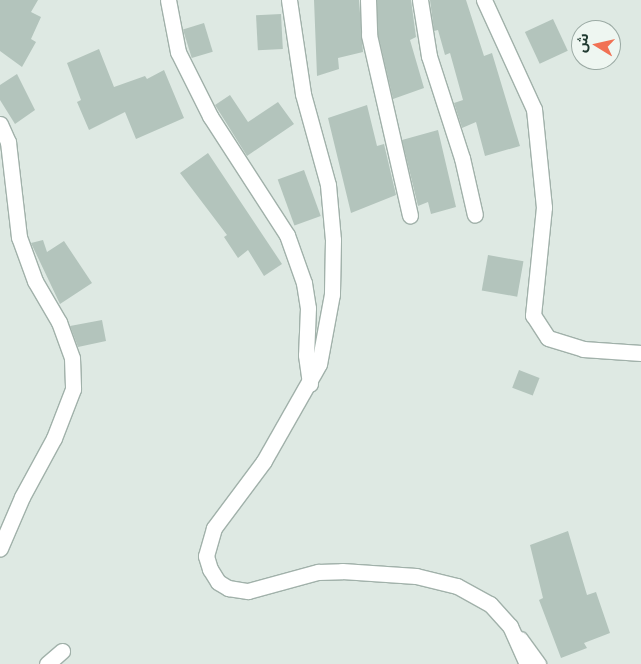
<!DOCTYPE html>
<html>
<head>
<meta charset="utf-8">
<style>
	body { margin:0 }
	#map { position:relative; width:641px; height:664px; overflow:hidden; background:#dee9e3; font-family:Commissioner,"Noto Sans Arabic",sans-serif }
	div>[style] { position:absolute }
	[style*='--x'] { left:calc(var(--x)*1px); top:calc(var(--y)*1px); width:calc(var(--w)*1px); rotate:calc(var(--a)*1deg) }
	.building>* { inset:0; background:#b3c4bc; transform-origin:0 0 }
	.roads { filter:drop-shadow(1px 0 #a1b1aa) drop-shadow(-1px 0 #a1b1aa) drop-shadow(0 1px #a1b1aa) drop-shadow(0 -1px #a1b1aa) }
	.street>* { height:15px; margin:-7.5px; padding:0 7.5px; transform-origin:7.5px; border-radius:7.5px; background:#fff }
	.secondary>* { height:15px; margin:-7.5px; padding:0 7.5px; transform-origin:7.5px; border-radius:7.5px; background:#fff }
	span { translate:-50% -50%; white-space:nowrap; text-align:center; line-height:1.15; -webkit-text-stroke:4px #eef6f1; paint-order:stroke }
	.north { position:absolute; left:571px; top:20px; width:50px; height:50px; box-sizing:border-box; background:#eef6f1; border:1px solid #9baaa4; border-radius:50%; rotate:279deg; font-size:14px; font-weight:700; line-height:20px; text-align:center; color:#1f3930 }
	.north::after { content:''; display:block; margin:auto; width:18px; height:22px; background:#f17154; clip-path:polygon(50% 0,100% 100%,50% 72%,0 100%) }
</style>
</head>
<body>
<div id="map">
	<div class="building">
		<i style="clip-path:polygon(0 0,38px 0,31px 12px,41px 17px,31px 39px,36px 42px,22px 67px,0 51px)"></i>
		<i style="clip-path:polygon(314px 0,359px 0,363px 52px,338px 58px,339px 69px,317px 76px)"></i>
		<i style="clip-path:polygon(377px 0,411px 0,416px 37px,410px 40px,424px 88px,393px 99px,378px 34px)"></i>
		<i style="clip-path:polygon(430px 0,466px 0,484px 56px,492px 53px,520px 146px,485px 156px,476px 122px,462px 128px,454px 103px,463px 100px,450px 53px,445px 55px,438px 30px,434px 31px)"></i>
		<i style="left:281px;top:14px;width:35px;height:25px;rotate:87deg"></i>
		<i style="left:553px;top:19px;width:35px;height:31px;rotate:65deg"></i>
		<i style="left:204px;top:23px;width:30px;height:22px;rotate:73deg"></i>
		<i style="clip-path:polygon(99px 49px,114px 87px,145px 76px,147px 79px,164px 70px,184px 118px,136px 139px,125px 112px,89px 130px,77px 102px,81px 100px,67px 63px)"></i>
		<i style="clip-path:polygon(17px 74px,35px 110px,15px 124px,0 100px,0 85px)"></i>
		<i style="clip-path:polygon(230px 95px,248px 122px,278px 102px,294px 124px,247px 156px,215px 105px)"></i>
		<i style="clip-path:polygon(367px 105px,377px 146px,384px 144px,396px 195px,351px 213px,328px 118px)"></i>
		<i style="clip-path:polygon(438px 130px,456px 207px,431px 214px,428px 202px,418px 206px,402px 140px)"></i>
		<i style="clip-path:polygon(208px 153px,282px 264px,264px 276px,248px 250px,238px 258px,224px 237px,227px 235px,180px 173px)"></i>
		<i style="left:304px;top:170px;width:49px;height:28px;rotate:70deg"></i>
		<i style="clip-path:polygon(43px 240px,47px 252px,64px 241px,92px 283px,60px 304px,31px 243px)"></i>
		<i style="left:488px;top:255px;width:36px;height:36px;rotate:10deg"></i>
		<i style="clip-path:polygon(102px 320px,106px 341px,78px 347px,70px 326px)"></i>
		<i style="left:519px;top:370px;width:22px;height:19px;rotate:21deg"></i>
		<i style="clip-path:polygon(568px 531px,587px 595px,596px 592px,610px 633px,584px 643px,587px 648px,561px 658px,539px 600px,543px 598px,530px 545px)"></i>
	</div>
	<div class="roads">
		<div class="street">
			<i style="--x:168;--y:0;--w:53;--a:79.1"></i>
			<i style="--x:178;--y:52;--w:72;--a:63.4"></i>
			<i style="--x:210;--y:116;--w:142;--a:57.1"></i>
			<i style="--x:287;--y:235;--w:51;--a:70.5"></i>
			<i style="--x:304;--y:283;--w:25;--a:81"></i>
			<i style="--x:308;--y:308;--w:47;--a:92.4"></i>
			<i style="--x:306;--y:355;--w:29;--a:82"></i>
			<i style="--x:368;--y:0;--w:35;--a:88"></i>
			<i style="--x:369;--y:35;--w:185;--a:77.2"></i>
			<i style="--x:420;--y:0;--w:57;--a:80.9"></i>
			<i style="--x:429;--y:56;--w:107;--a:72.1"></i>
			<i style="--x:462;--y:158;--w:58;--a:77.2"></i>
			<i style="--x:0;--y:124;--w:20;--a:66"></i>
			<i style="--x:8;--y:142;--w:96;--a:83.4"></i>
			<i style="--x:19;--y:237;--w:47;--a:70"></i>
			<i style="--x:35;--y:281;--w:48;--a:59.7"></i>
			<i style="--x:59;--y:322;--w:38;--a:70"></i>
			<i style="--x:72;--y:358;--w:31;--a:88"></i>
			<i style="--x:73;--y:389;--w:53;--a:111.2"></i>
			<i style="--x:54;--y:438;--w:67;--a:118.5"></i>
			<i style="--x:22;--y:497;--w:56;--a:113.3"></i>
			<i style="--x:520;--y:639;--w:31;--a:54"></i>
			<i style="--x:47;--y:664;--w:20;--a:-41"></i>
		</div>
		<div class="secondary">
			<i style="--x:289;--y:0;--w:95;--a:81.5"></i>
			<i style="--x:303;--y:94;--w:94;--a:74.6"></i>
			<i style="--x:328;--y:185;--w:55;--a:84.8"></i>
			<i style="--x:333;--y:240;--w:54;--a:91.1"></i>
			<i style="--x:332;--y:294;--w:71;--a:100.5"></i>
			<i style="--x:319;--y:364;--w:112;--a:119.6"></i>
			<i style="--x:264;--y:461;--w:84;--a:126.7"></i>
			<i style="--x:214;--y:528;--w:29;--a:106"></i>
			<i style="--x:206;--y:556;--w:14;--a:73"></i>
			<i style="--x:210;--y:569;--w:15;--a:58"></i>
			<i style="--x:218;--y:582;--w:12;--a:31"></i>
			<i style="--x:228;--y:588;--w:20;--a:9"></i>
			<i style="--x:248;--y:591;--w:73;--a:-15.2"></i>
			<i style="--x:318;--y:572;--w:24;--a:-2"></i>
			<i style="--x:342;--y:571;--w:74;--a:3.9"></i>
			<i style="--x:416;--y:576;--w:42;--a:13.7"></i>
			<i style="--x:457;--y:586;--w:38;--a:29"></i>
			<i style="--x:490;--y:604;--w:30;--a:48"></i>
			<i style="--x:510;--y:626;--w:42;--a:65.9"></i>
			<i style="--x:484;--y:0;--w:120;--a:65.4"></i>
			<i style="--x:534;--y:109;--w:99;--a:84.2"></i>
			<i style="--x:544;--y:207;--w:109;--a:95.8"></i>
			<i style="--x:533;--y:315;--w:27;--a:57"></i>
			<i style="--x:548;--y:338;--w:37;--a:17"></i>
			<i style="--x:583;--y:349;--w:58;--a:3.9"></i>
		</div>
	</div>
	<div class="north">ش</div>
</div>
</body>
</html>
